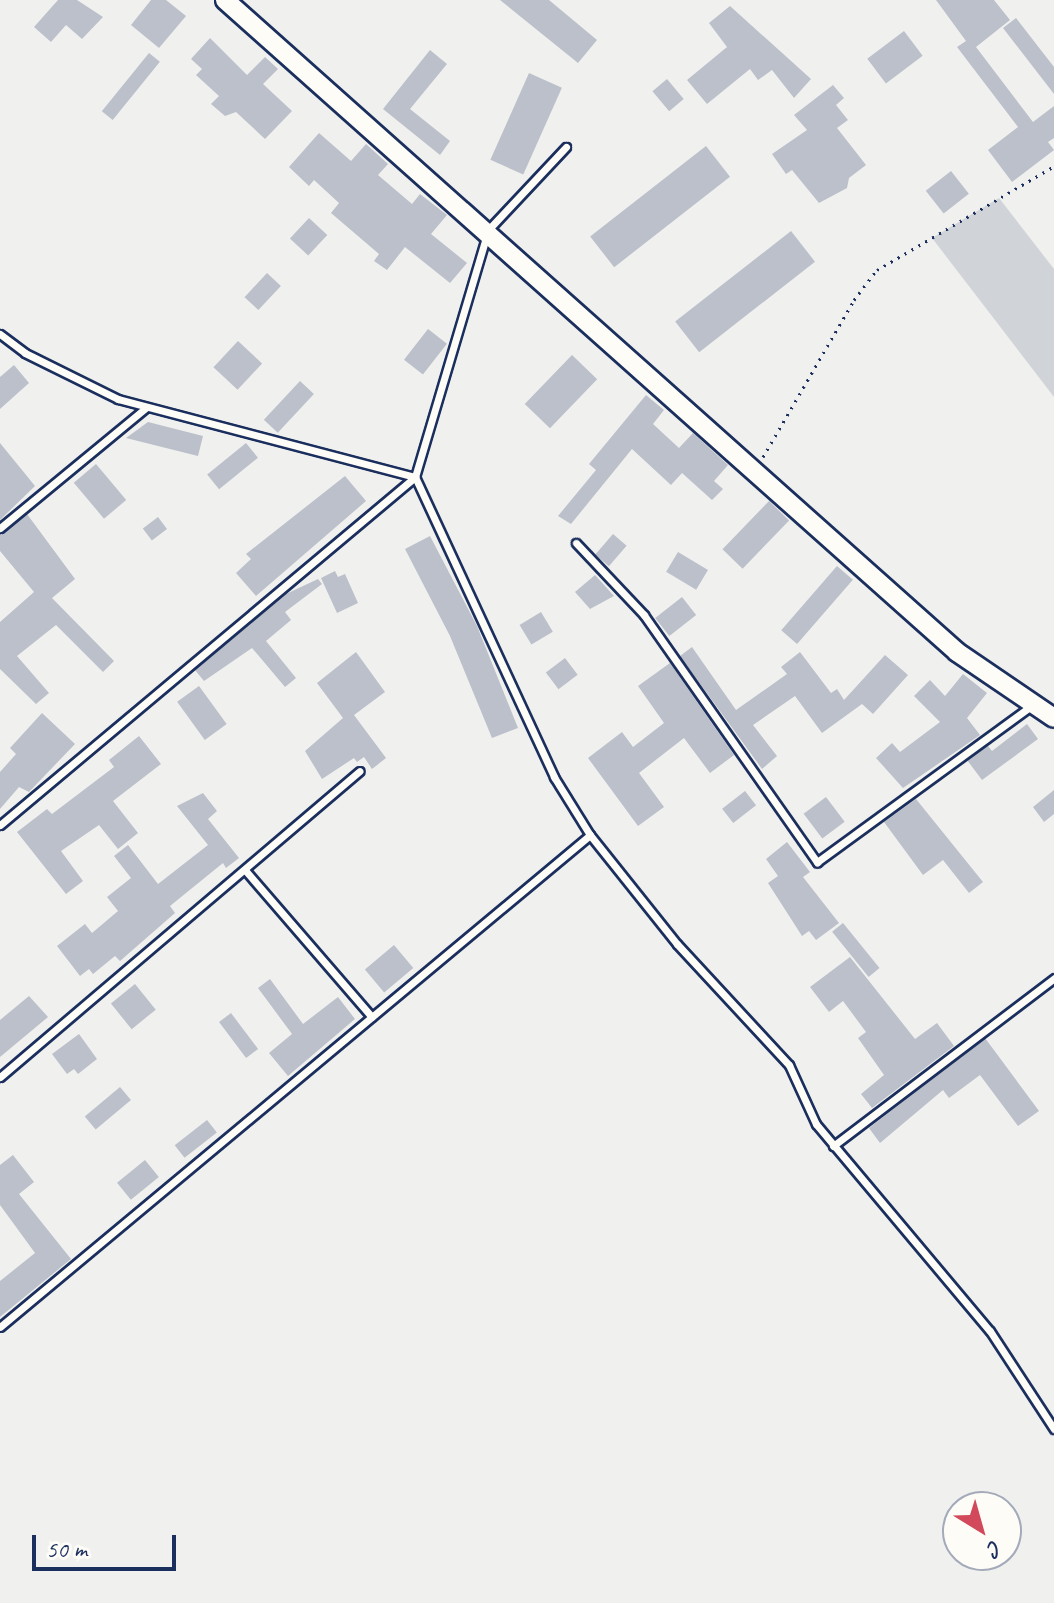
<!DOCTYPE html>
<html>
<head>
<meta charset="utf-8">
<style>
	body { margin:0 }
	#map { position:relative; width:1054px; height:1603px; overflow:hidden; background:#f0f0ee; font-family:Caveat,sans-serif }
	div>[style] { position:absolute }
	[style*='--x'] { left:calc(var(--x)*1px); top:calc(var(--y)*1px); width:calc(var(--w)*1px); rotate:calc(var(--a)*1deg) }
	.green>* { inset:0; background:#d0d3d8 }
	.building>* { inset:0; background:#bbc0ca; transform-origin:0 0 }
	.path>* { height:3px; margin-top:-1.5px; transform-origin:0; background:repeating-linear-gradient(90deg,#1b2f5e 0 2px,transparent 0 8px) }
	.roads { filter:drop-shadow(2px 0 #1b2f5e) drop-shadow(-2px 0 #1b2f5e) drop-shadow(0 2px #1b2f5e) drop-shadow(0 -2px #1b2f5e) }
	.service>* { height:7px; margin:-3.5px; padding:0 3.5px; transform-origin:3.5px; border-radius:3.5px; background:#fdfcf7 }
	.tertiary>* { height:18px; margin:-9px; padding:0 9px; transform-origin:9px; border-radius:9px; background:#fdfcf7 }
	span { translate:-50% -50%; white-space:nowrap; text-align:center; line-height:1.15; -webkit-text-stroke:7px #fdfcf7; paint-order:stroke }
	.north { position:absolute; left:942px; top:1491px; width:80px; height:80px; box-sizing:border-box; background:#fdfcf7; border:2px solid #a3aaba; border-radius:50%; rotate:143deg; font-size:22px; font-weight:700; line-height:32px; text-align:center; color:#1b2f5e }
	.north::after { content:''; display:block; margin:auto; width:28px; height:36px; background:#d1495b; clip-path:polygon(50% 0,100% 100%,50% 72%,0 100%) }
	.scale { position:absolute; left:32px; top:1535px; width:144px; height:36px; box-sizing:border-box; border:4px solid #1b2f5e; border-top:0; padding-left:10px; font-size:24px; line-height:28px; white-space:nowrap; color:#1b2f5e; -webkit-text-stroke:6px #fdfcf7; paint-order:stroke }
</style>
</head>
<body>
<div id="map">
	<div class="green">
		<i style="clip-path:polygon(999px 198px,1054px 269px,1054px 397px,932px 238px)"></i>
	</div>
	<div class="building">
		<i style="clip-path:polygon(58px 0,77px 0,103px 17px,82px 39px,66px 25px,51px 42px,34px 27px)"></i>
		<i style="clip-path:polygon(151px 0,166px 0,186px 16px,159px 48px,131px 25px)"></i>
		<i style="clip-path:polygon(500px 0,549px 0,597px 40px,578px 63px)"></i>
		<i style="clip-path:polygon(936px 0,994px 0,1010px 20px,976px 47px,1033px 122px,1054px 106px,1054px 138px,1048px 142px,1054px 150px,1012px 182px,988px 150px,1018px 127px,957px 47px,966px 41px)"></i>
		<i style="clip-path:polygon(730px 6px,811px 79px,794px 98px,772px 70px,758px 80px,750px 69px,707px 104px,687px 80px,727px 47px,709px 23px)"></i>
		<i style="clip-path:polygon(1016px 18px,1054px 67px,1054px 94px,1003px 28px)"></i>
		<i style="left:904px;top:31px;width:31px;height:46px;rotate:53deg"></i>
		<i style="clip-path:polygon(210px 38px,247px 75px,265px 57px,278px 69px,263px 84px,292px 111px,265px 139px,236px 112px,225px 116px,211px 104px,219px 96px,196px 75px,202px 69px,191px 59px)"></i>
		<i style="clip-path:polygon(430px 50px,447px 64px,410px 109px,450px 141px,440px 155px,383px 109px)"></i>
		<i style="left:149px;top:53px;width:14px;height:75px;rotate:39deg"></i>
		<i style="left:529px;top:73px;width:36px;height:95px;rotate:24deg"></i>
		<i style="left:667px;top:79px;width:26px;height:19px;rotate:50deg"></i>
		<i style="clip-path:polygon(833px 85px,844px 98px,836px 105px,848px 120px,837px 128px,866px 165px,849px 178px,847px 188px,819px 203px,792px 170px,786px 174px,772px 154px,807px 130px,794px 115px)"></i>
		<i style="clip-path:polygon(319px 133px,351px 161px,366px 144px,388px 164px,378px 175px,412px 204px,420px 194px,447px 215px,431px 234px,467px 263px,450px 283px,405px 247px,387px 270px,374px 261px,379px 254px,331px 213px,339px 203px,314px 180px,309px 186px,289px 167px)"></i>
		<i style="left:706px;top:146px;width:39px;height:147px;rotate:52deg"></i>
		<i style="left:951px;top:171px;width:29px;height:32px;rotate:52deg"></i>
		<i style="left:309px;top:218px;width:25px;height:28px;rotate:43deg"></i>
		<i style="left:791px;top:231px;width:39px;height:147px;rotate:52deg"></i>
		<i style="left:267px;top:273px;width:19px;height:33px;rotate:43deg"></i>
		<i style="left:428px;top:329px;width:24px;height:39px;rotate:38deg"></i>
		<i style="left:238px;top:341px;width:33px;height:36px;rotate:43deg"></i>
		<i style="left:572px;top:355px;width:35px;height:68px;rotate:44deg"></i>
		<i style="clip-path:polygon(14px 365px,29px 383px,0 409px,0 377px)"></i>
		<i style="left:300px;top:381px;width:19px;height:53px;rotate:43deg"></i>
		<i style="clip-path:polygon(646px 395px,664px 410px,653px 424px,679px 448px,693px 433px,728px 465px,714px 481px,723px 489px,712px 500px,682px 473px,671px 485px,632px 449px,571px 524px,558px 516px,596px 470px,589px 464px)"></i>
		<i style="clip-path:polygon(148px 422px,203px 436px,198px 456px,126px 438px)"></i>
		<i style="clip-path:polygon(0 443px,35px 486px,0 520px)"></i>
		<i style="left:246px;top:443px;width:19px;height:50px;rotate:51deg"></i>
		<i style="left:96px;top:464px;width:47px;height:29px;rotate:50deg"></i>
		<i style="clip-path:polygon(345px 476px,366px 501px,256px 596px,236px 573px,251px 559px,246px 554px)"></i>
		<i style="left:769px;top:501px;width:28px;height:67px;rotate:44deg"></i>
		<i style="clip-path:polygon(27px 514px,75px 579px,52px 598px,114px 661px,103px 672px,56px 625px,17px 656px,49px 693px,36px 704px,0 669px,0 622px,34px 592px,0 551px,0 534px)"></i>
		<i style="left:158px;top:517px;width:15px;height:19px;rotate:53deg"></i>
		<i style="left:613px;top:534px;width:18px;height:27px;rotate:41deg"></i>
		<i style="clip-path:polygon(430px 536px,477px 626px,518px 728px,492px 738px,450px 636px,405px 549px)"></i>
		<i style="left:678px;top:552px;width:35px;height:23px;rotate:31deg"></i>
		<i style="left:837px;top:566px;width:21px;height:85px;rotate:41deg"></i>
		<i style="clip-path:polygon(335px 571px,338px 577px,345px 574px,358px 603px,337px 613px,321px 578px)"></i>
		<i style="clip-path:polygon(595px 575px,614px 596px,590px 609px,575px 592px)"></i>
		<i style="clip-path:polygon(318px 579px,322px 584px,285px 612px,291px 620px,266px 641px,296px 678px,285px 687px,252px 648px,204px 681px,195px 670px,286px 594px)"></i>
		<i style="left:682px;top:597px;width:23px;height:34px;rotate:52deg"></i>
		<i style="left:541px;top:612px;width:23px;height:25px;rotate:59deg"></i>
		<i style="clip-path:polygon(692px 647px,736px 710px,787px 674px,781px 667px,800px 652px,831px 693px,837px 689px,844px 700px,885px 655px,908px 675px,873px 714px,862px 704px,822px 733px,795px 696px,753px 725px,777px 756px,762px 769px,680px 656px)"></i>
		<i style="clip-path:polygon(356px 652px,385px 692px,354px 715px,386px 758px,372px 769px,364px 757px,357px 762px,354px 758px,322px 779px,305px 751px,343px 718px,317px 683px)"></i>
		<i style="left:565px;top:658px;width:21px;height:24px;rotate:53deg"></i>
		<i style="clip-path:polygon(670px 663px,734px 755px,710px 773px,684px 738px,639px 773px,664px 807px,638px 826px,588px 758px,622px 732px,633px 747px,664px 723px,638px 686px)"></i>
		<i style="clip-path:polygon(963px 674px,987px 693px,967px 718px,980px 735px,903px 788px,876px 758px,892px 743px,900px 752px,940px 722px,914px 696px,930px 680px,945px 696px)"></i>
		<i style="left:199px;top:686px;width:47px;height:27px;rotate:54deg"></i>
		<i style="clip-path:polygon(42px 713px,75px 744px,29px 792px,19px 787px,0 809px,0 772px,16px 754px,10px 748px)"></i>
		<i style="clip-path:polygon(1027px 724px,1038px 739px,982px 780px,967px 760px,988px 746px,992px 751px)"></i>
		<i style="clip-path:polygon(139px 736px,161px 764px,113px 801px,138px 833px,118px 849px,99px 825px,61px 851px,83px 881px,66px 894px,17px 832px,47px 809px,52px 814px,114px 767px,109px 760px)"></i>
		<i style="clip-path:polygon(1054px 790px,1054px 814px,1044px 822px,1033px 807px)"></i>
		<i style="left:745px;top:791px;width:18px;height:29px;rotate:52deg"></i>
		<i style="clip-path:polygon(203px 793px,217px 811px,208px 819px,239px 858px,226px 868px,223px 863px,170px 906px,175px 913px,120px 961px,115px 956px,93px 974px,89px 969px,80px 976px,57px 946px,85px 924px,92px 933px,118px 911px,107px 897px,131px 878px,114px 856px,128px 845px,158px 884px,208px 845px,177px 806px)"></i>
		<i style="left:826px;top:797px;width:31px;height:28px;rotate:53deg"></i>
		<i style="clip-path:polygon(916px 799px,983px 882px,969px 893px,943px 860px,923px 875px,884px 822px)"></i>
		<i style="clip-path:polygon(787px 842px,810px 872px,803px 877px,839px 923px,816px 940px,809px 931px,802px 936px,768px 883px,778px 876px,766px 859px)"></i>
		<i style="left:843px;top:923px;width:58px;height:14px;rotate:51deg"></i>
		<i style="left:394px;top:945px;width:30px;height:38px;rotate:50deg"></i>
		<i style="clip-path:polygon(850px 957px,915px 1039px,937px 1023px,954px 1046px,872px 1108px,861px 1094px,884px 1075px,858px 1038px,866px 1032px,843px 1001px,829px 1012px,810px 987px)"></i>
		<i style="clip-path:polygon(270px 979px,303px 1024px,338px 997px,355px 1019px,288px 1076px,269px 1053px,292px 1034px,258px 988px)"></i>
		<i style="left:135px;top:984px;width:33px;height:31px;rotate:51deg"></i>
		<i style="clip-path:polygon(29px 996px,48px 1017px,0 1057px,0 1020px)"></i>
		<i style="left:231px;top:1013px;width:45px;height:15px;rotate:53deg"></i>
		<i style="clip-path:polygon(79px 1034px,97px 1059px,78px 1074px,74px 1069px,67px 1074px,52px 1054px)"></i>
		<i style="clip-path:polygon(985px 1038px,1039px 1111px,1018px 1126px,980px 1075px,949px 1098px,943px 1090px,880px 1143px,869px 1128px)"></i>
		<i style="left:120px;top:1087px;width:17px;height:46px;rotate:50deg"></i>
		<i style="left:207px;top:1120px;width:16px;height:41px;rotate:52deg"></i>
		<i style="clip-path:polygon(13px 1155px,34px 1182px,19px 1194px,71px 1259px,0 1317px,0 1281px,35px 1253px,0 1205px,0 1165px)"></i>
		<i style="left:145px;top:1160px;width:22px;height:36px;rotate:51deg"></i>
	</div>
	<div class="path">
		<i style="--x:763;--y:457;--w:181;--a:-59.9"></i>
		<i style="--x:854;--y:300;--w:38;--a:-53"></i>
		<i style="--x:877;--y:270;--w:205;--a:-30.4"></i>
	</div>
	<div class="roads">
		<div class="service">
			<i style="--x:0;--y:334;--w:31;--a:37"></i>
			<i style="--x:25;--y:353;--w:104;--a:26.3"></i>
			<i style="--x:118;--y:399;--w:307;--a:14.7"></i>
			<i style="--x:415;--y:477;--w:331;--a:65.1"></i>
			<i style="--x:554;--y:777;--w:68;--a:58.2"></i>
			<i style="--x:590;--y:835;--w:768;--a:140.18"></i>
			<i style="--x:0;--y:528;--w:190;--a:-39.5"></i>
			<i style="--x:576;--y:543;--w:99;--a:46.6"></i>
			<i style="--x:644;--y:615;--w:302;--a:55"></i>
			<i style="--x:817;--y:862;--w:265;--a:-36.1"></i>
			<i style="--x:0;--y:825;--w:542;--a:-39.98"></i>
			<i style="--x:415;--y:477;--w:258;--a:-73.5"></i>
			<i style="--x:488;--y:230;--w:114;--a:-46.8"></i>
			<i style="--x:590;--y:835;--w:139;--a:51.4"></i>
			<i style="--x:677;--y:944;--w:165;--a:47.2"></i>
			<i style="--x:789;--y:1065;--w:65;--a:65.4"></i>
			<i style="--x:816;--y:1124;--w:270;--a:50"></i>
			<i style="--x:990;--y:1331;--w:117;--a:56.9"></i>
			<i style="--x:245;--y:870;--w:194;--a:49.2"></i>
			<i style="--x:0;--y:1077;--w:472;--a:-40.4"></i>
			<i style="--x:833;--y:1146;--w:278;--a:-37.2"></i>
		</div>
		<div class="tertiary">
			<i style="--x:225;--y:0;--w:980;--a:41.69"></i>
			<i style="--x:957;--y:652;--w:117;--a:34.2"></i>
		</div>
	</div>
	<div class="north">С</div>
	<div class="scale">50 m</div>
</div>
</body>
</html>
